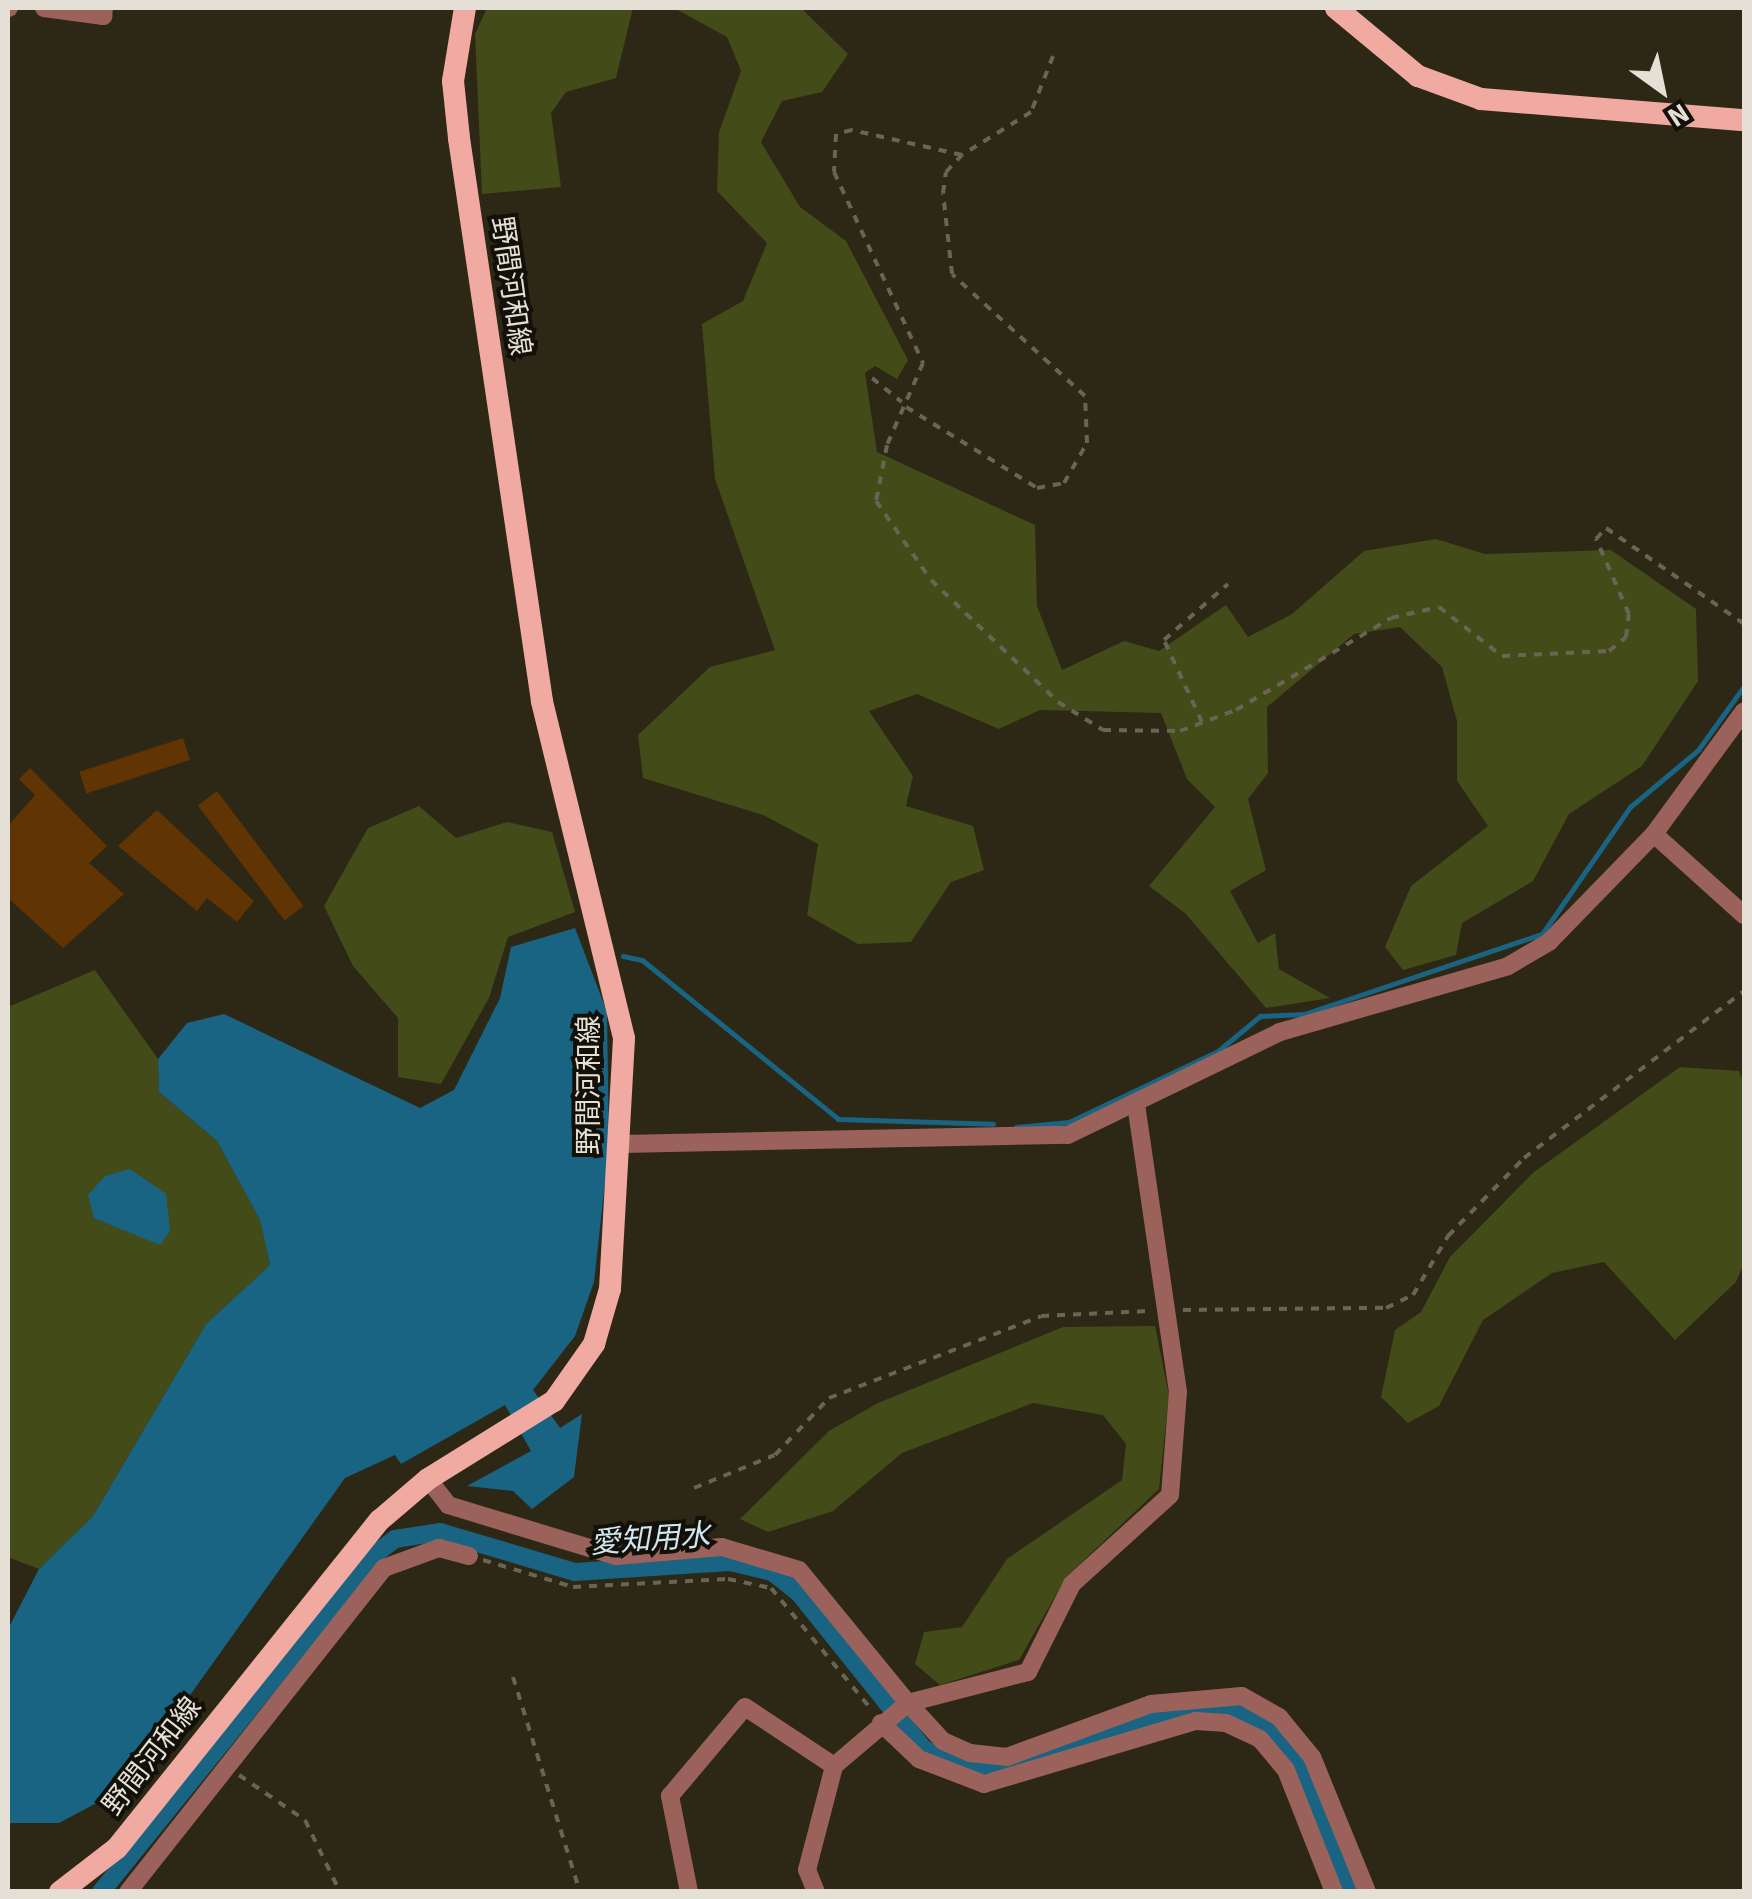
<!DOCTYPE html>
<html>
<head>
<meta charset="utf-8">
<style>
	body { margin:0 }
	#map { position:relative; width:1752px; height:1899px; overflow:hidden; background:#2d2715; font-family:"Source Sans 3","Noto Sans JP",sans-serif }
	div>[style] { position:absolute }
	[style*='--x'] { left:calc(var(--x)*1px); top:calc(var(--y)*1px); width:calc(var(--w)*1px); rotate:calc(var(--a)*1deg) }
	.green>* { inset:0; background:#434b18 }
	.water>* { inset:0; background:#186482 }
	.stream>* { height:5px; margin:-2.5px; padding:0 2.5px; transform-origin:2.5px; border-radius:2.5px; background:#186482 }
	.canal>* { height:18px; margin:-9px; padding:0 9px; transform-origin:9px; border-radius:9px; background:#186482 }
	.building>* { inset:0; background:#613404; transform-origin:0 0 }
	.path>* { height:4px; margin-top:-2px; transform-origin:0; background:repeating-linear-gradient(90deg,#696454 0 8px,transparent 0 16px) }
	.minor>* { height:18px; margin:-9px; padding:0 9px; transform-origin:9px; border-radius:9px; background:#9a625b }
	.major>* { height:22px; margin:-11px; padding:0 11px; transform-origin:11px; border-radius:11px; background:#f1aaa2 }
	span { translate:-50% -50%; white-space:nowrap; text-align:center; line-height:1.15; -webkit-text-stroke:8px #131009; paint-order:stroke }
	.street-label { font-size:28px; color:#e4e0d5 }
	.water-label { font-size:30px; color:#d0e6f1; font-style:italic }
	.frame { position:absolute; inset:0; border:10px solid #e4e0d5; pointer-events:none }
	.north { position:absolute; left:1612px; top:40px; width:100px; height:100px; -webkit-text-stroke:8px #131009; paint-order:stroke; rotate:147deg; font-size:28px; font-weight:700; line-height:40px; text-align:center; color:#e4e0d5 }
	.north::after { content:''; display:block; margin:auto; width:35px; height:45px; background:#e4e0d5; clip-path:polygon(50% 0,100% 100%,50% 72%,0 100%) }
</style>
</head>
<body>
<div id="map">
	<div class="green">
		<i style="clip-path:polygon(487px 8px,633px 8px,616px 78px,566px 92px,551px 113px,561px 187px,482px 194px,475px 34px)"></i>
		<i style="clip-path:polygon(674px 8px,801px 8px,848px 54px,822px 92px,782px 101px,761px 142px,800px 207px,846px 241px,908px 360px,897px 379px,875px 366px,865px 373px,877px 452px,1035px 525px,1037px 606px,1062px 670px,1124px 641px,1159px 651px,1226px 605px,1248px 637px,1292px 614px,1364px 551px,1436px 539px,1485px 554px,1611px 550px,1696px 609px,1698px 681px,1642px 766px,1569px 814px,1533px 881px,1462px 923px,1456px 955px,1403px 970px,1385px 947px,1411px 886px,1488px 826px,1457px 781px,1457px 721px,1442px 667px,1400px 627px,1354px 634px,1267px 707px,1268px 773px,1248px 799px,1266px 870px,1230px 891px,1258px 943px,1275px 933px,1279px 969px,1330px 998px,1266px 1008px,1186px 914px,1149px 886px,1215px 807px,1187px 779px,1161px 713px,1040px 710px,999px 729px,917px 694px,869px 711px,913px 776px,906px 806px,973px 826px,984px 870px,951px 882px,911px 942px,858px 944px,807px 915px,818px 844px,763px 815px,643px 778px,638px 735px,710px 667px,775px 650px,715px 479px,702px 324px,743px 301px,767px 243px,717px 191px,719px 132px,741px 71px,727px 37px)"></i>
		<i style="clip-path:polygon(419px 806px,456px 838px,507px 822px,552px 832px,575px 912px,508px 937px,489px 998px,441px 1084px,398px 1077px,398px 1018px,353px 966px,324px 906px,368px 828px)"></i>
		<i style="clip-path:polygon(95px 970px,158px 1059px,159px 1092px,217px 1141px,260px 1220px,270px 1265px,206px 1324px,93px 1516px,39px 1569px,8px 1557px,8px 1007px)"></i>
		<i style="clip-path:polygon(1680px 1067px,1739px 1071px,1744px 1084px,1744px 1263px,1736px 1282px,1675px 1340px,1604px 1262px,1552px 1273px,1483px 1320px,1439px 1406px,1408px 1423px,1381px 1397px,1395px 1330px,1421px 1312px,1450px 1257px,1534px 1172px)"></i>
		<i style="clip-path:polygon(1155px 1326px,1169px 1395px,1159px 1489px,1066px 1577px,1019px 1660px,940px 1685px,915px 1664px,924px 1632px,962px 1627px,1007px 1559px,1122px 1480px,1126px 1444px,1103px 1415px,1033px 1403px,902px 1453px,833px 1511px,768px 1532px,740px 1519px,829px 1431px,878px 1403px,1063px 1327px)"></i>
	</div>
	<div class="water">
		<i style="clip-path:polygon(575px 928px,607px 1012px,609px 1146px,594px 1282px,575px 1336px,533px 1390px,560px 1428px,582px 1414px,574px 1477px,532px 1509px,513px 1491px,467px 1486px,531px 1451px,505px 1405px,401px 1464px,395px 1455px,345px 1478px,123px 1789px,59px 1823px,8px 1823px,8px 1629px,39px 1569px,93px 1516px,206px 1324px,270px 1265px,260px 1220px,217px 1141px,159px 1092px,158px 1059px,187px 1023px,224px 1014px,420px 1108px,454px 1090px,500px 998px,511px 947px)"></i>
		<i style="clip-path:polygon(130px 1169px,166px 1194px,170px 1231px,160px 1245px,94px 1218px,88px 1195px,105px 1176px)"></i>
	</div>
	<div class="stream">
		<i style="--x:623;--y:956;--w:19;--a:12"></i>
		<i style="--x:642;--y:960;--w:252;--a:39"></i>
		<i style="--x:838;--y:1119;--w:155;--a:1.8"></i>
		<i style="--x:1016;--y:1127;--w:53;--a:-5.4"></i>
		<i style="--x:1069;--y:1122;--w:165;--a:-25.5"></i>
		<i style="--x:1218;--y:1051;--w:55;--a:-39.8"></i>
		<i style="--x:1260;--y:1016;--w:44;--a:-2.6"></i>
		<i style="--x:1304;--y:1014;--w:251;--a:-18.6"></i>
		<i style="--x:1542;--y:934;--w:155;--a:-55.3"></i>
		<i style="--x:1630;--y:807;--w:89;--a:-40"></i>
		<i style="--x:1698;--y:750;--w:79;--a:-54.3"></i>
	</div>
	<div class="canal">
		<i style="--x:101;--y:1892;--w:435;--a:-51"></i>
		<i style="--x:375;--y:1554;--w:25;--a:-37"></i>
		<i style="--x:395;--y:1539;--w:46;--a:-8.8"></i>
		<i style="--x:440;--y:1532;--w:141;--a:16.5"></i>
		<i style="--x:575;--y:1572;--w:155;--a:-3.7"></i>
		<i style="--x:730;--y:1562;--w:43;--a:13.4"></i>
		<i style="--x:772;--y:1572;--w:34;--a:38"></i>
		<i style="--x:799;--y:1593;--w:198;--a:51.3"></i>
		<i style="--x:923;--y:1748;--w:30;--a:30"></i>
		<i style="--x:949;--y:1763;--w:64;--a:3.6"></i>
		<i style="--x:1013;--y:1767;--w:153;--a:-19"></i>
		<i style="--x:1158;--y:1717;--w:75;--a:-5.3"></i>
		<i style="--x:1233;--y:1710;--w:39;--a:27"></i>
		<i style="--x:1268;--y:1728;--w:48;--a:46.7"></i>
		<i style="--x:1301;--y:1763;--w:138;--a:69.2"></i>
	</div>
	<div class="building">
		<i style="left:183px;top:738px;width:23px;height:109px;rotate:72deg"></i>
		<i style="clip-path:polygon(30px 768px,107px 846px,89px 863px,124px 894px,63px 948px,8px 898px,8px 826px,35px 795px,19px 779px)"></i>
		<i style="left:217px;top:791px;width:144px;height:24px;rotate:53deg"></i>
		<i style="clip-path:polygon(157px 810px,254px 901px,237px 922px,207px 898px,197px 911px,118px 846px)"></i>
	</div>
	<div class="path">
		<i style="--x:1053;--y:56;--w:60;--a:111.4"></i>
		<i style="--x:1031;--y:112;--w:81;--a:148.1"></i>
		<i style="--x:962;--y:155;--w:113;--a:-167.2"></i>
		<i style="--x:852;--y:130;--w:16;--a:166"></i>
		<i style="--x:836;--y:134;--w:38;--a:93"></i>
		<i style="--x:834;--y:172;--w:211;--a:65"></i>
		<i style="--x:923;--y:363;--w:90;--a:113.7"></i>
		<i style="--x:887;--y:445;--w:57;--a:101.1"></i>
		<i style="--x:876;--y:501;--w:96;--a:55.2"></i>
		<i style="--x:931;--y:580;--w:176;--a:43.8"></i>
		<i style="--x:1058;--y:702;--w:53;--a:31.9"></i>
		<i style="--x:1103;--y:730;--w:77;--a:0.7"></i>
		<i style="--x:1180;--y:731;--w:60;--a:-20.6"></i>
		<i style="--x:1236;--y:710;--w:180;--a:-30.7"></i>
		<i style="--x:1391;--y:618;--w:49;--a:-12.9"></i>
		<i style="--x:1439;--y:607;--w:80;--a:37.9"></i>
		<i style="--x:1502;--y:656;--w:107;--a:-2.7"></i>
		<i style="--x:1609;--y:651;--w:22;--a:-39"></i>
		<i style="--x:1626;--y:637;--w:23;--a:-83"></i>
		<i style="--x:1629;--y:614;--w:82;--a:-113.7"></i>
		<i style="--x:1596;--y:539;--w:15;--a:-48"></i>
		<i style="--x:1606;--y:528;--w:168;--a:34.8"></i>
		<i style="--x:872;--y:378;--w:38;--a:39"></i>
		<i style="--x:906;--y:407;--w:154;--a:31.7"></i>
		<i style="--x:1037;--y:488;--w:27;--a:-10"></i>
		<i style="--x:1064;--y:483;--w:46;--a:-60.1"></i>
		<i style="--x:1087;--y:443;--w:47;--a:-92.4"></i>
		<i style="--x:1085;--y:396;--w:180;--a:-137.5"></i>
		<i style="--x:952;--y:274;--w:81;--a:-96.3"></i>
		<i style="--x:943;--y:193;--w:21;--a:-82"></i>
		<i style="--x:946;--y:172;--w:23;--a:-47"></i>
		<i style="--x:1202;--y:722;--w:90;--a:-114.9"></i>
		<i style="--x:1164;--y:640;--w:85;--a:-41.2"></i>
		<i style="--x:1183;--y:1310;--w:203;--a:-0.6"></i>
		<i style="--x:1386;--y:1308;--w:30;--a:-26"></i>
		<i style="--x:1413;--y:1295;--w:69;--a:-59.3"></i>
		<i style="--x:1448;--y:1236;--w:109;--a:-45.7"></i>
		<i style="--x:1524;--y:1158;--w:276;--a:-37.2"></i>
		<i style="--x:694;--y:1488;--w:87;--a:-22.2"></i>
		<i style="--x:775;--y:1455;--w:79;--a:-46.5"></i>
		<i style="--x:829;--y:1398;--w:227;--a:-21.1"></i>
		<i style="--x:1041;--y:1316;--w:107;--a:-2.7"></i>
		<i style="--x:483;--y:1560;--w:94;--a:16.7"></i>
		<i style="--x:573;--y:1587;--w:155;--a:-3"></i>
		<i style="--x:728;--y:1579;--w:44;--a:11.8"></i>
		<i style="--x:771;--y:1588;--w:157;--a:50.4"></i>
		<i style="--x:513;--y:1677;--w:225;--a:72.7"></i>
		<i style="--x:239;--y:1775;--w:80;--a:34.3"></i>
		<i style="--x:305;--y:1820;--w:80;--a:64.1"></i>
	</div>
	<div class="minor">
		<i style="--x:8;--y:8;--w:1;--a:0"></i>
		<i style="--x:44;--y:8;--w:60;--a:7.7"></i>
		<i style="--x:103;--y:16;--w:8;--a:-83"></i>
		<i style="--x:1654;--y:834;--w:121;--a:42"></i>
		<i style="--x:622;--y:1144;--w:446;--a:-1.2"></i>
		<i style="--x:1068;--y:1135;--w:236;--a:-25.9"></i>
		<i style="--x:1280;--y:1032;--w:237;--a:-16.1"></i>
		<i style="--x:1508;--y:966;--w:48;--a:-30.3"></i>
		<i style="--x:1549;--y:942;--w:151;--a:-45.8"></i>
		<i style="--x:1654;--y:834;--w:152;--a:-53.8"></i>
		<i style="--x:428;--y:1479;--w:33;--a:52"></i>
		<i style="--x:448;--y:1505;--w:176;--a:16.9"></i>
		<i style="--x:616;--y:1556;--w:106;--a:-4.9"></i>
		<i style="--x:722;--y:1547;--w:80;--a:16.6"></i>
		<i style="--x:799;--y:1570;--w:172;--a:50.7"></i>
		<i style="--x:908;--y:1703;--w:52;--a:47.4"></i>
		<i style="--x:943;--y:1741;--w:30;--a:24"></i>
		<i style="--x:970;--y:1753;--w:37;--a:6"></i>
		<i style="--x:1007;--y:1757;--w:153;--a:-20.2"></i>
		<i style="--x:1151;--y:1704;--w:91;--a:-5"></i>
		<i style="--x:1242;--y:1696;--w:43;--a:29.6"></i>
		<i style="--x:1279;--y:1717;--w:52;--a:50.5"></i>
		<i style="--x:1312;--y:1757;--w:146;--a:67.8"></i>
		<i style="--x:881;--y:1723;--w:52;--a:43.5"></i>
		<i style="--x:919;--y:1759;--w:70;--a:21"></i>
		<i style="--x:984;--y:1784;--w:221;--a:-16.6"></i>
		<i style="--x:1196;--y:1721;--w:30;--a:4"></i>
		<i style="--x:1226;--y:1723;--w:38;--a:25"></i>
		<i style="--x:1260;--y:1739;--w:40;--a:50"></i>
		<i style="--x:1286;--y:1770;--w:131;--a:68.5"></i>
		<i style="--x:128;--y:1892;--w:413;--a:-51.7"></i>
		<i style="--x:384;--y:1568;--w:59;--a:-20"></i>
		<i style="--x:439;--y:1548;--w:31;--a:15"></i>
		<i style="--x:689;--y:1892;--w:98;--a:-101.2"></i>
		<i style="--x:670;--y:1796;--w:116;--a:-49.9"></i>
		<i style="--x:745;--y:1707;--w:107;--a:33.5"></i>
		<i style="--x:834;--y:1766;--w:97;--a:-40.4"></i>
		<i style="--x:908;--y:1703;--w:124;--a:-14.5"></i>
		<i style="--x:1028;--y:1672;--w:98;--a:-63.4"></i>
		<i style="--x:1072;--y:1584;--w:132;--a:-42.2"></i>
		<i style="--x:1170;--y:1495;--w:103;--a:-85.6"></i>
		<i style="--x:1178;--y:1392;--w:290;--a:-98.3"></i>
		<i style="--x:816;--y:1892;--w:24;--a:-112"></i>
		<i style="--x:807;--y:1870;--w:107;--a:-75.4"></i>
	</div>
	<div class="major">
		<i style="--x:1336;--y:8;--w:107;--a:39.7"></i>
		<i style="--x:1418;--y:76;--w:67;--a:20.1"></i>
		<i style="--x:1481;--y:99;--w:264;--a:4.6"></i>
		<i style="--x:60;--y:1892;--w:72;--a:-37.7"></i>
		<i style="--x:117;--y:1848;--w:420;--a:-51.3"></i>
		<i style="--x:380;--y:1520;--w:63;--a:-40.5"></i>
		<i style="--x:428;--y:1479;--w:148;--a:-31.8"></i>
		<i style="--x:554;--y:1401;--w:70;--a:-54.9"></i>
		<i style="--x:594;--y:1344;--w:57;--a:-73.8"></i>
		<i style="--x:610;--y:1289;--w:251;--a:-86.8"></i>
		<i style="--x:624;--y:1038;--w:347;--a:-103.7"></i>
		<i style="--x:542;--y:701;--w:569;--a:-98.39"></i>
		<i style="--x:459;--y:138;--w:57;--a:-96"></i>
		<i style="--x:453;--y:81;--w:74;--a:-80.7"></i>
	</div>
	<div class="street-label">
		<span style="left:511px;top:286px;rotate:82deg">野間河和線</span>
		<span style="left:589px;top:1085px;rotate:-90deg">野間河和線</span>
		<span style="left:152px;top:1756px;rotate:-52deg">野間河和線</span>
	</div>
	<div class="water-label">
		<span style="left:650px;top:1540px;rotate:-4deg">愛知用水</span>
	</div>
	<div class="frame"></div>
	<div class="north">N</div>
</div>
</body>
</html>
